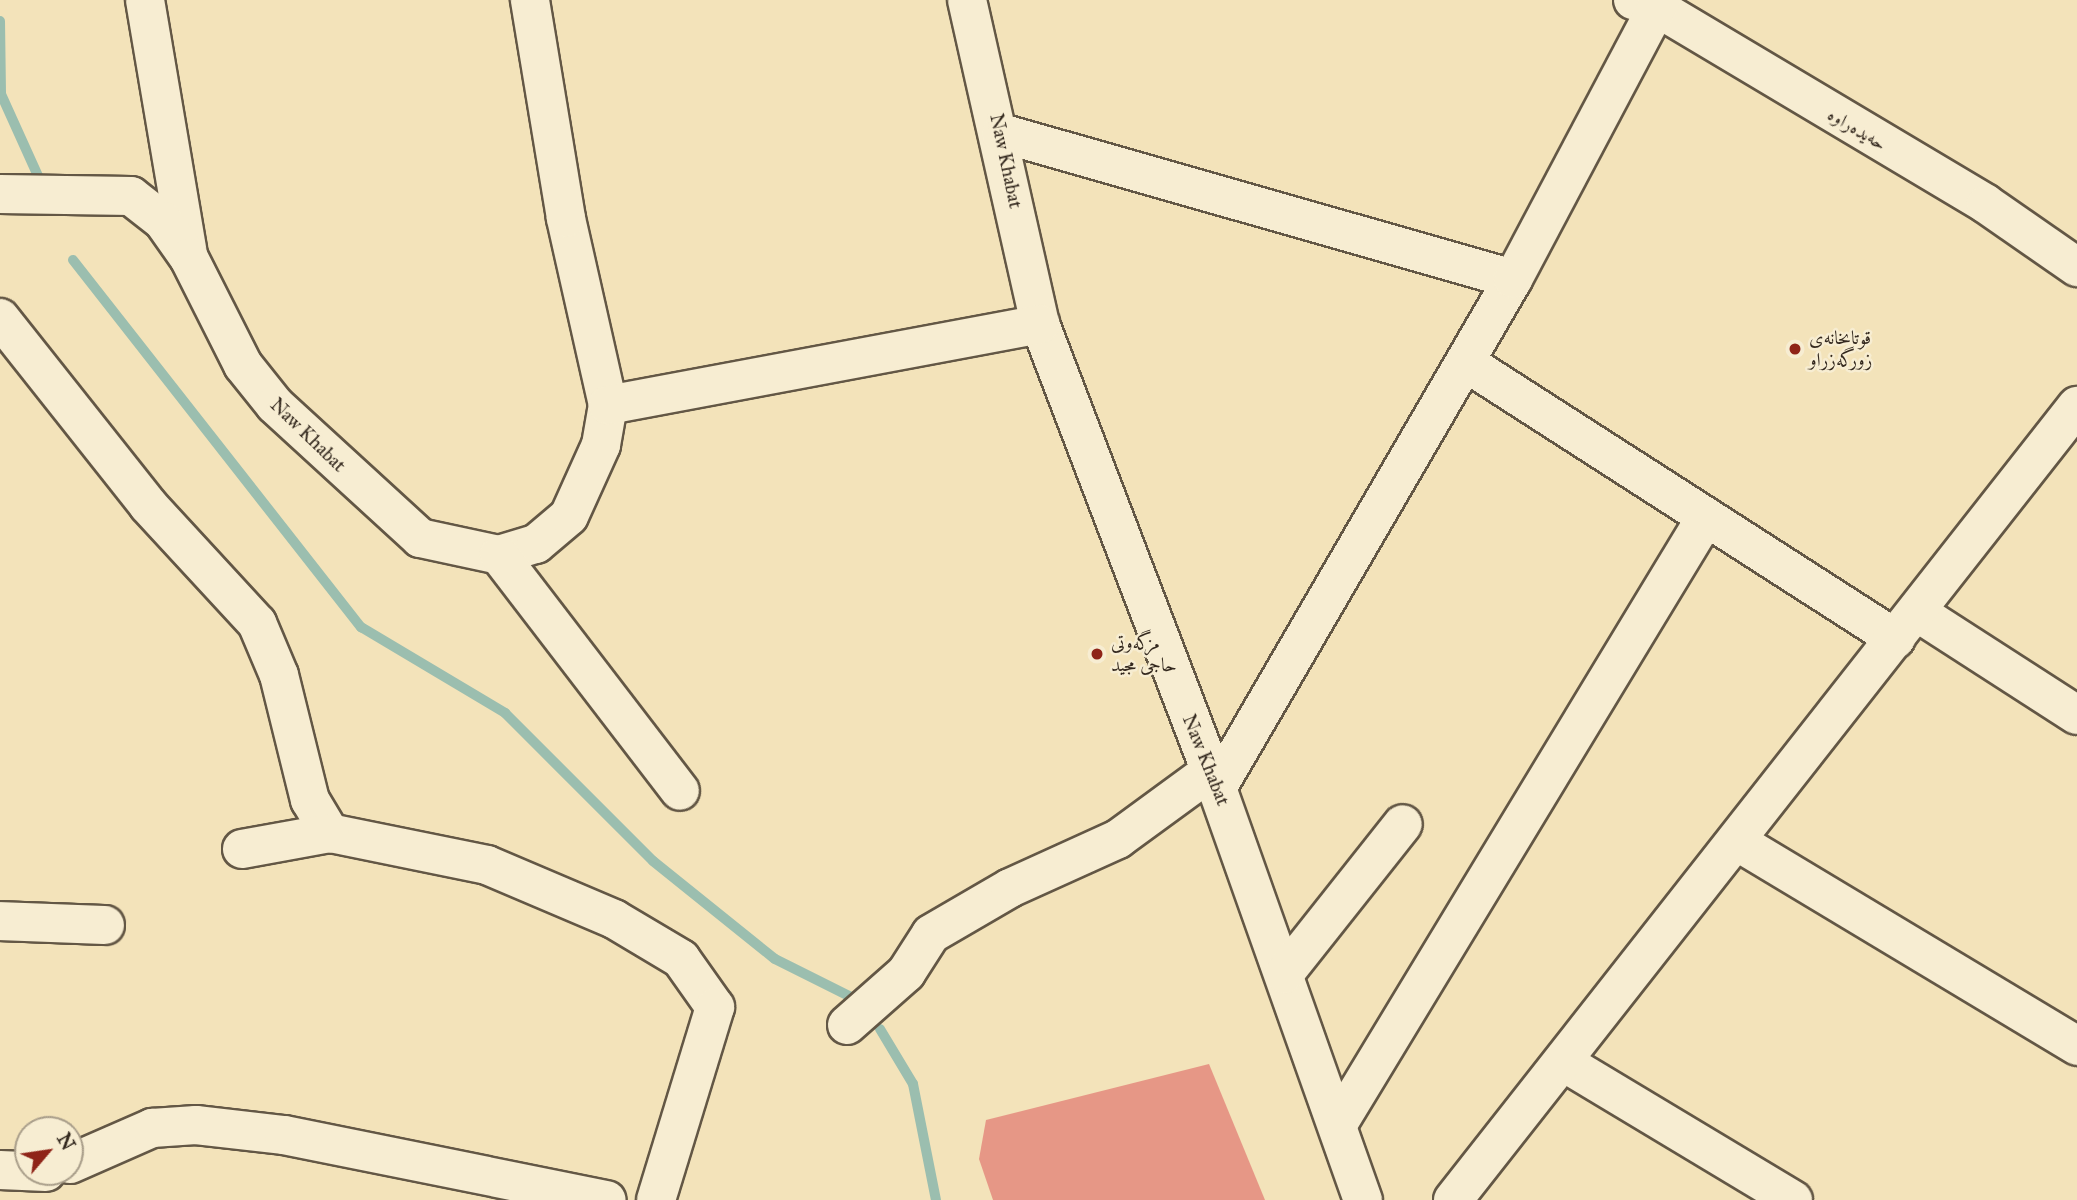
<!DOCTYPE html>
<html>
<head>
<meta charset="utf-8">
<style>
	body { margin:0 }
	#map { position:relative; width:2077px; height:1200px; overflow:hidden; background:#f3e3ba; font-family:"IM FELL Great Primer",Amiri,serif }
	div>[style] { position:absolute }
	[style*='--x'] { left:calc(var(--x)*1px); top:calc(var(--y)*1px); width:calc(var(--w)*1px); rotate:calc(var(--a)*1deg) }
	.stream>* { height:10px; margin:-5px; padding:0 5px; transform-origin:5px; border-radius:5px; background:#9bbeaf }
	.building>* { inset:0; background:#e69786 }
	.roads { filter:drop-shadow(2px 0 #635745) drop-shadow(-2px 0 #635745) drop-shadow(0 2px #635745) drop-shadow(0 -2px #635745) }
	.minor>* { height:38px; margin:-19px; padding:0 19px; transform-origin:19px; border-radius:19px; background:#f7edd2 }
	.dots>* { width:19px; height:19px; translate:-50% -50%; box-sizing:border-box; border:4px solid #f7edd2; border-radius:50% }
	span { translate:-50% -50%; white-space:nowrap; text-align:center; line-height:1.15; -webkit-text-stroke:5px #f7edd2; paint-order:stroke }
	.street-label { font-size:19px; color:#33281e }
	.poi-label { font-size:19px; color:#33281e }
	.left { translate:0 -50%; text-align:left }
	.north { position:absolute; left:14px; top:1116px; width:70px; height:70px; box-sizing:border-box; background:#f7edd2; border:2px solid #a99e8a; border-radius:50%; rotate:61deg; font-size:19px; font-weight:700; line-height:28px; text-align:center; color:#33281e }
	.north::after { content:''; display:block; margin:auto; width:24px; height:32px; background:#8f2418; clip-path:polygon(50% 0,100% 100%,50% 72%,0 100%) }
</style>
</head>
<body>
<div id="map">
	<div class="stream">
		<i style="--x:0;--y:21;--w:73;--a:89.2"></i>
		<i style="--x:1;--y:94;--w:100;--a:65.7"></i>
		<i style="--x:73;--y:260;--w:467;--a:51.9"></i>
		<i style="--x:361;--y:627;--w:168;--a:30.8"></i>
		<i style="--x:505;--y:713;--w:209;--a:45"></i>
		<i style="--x:653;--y:861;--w:156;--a:38.8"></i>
		<i style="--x:775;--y:959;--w:94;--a:26.6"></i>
		<i style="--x:880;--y:1029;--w:64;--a:59"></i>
		<i style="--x:913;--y:1084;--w:118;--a:78.8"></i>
	</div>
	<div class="building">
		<i style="clip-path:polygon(1209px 1064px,1265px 1200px,993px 1200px,979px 1159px,986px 1120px)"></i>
	</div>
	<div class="roads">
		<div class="minor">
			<i style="--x:145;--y:0;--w:253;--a:80.4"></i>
			<i style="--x:967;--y:0;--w:332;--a:77.3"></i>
			<i style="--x:1040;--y:324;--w:497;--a:69.1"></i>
			<i style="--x:1217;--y:788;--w:437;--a:70.5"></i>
			<i style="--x:1633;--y:0;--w:24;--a:17"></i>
			<i style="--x:1656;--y:7;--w:384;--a:30.8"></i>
			<i style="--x:1986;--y:204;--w:111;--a:34.7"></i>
			<i style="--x:1001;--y:133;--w:532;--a:15.92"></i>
			<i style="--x:0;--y:194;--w:131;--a:0.9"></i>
			<i style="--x:131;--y:196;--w:41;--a:38"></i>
			<i style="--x:163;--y:221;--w:45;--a:54.9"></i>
			<i style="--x:189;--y:258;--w:120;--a:63.2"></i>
			<i style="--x:243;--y:365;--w:51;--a:51.3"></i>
			<i style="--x:275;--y:405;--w:197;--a:42.5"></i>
			<i style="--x:420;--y:538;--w:81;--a:12.1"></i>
			<i style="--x:499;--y:555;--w:39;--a:-17"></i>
			<i style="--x:536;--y:544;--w:43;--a:-40.3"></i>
			<i style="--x:569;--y:516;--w:78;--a:-65.7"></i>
			<i style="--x:601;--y:445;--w:41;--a:-80.1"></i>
			<i style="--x:608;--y:405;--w:192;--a:-102.7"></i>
			<i style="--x:566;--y:218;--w:221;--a:-99.4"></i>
			<i style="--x:0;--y:318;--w:238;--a:51.6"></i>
			<i style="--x:148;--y:505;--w:161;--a:47.3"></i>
			<i style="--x:257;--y:623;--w:56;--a:67.1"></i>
			<i style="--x:279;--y:675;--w:129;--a:76.1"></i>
			<i style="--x:310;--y:800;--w:39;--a:59"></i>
			<i style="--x:330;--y:833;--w:160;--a:11.5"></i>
			<i style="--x:487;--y:865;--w:138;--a:23"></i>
			<i style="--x:614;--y:919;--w:78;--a:30.8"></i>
			<i style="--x:681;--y:959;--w:59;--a:54.7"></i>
			<i style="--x:715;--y:1007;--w:202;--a:107"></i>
			<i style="--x:1465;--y:362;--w:512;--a:32.73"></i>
			<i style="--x:608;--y:405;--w:440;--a:-10.6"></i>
			<i style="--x:499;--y:555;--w:297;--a:52.5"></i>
			<i style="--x:1917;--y:612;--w:190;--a:32.8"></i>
			<i style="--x:1217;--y:788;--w:589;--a:-59.82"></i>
			<i style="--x:1513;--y:279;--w:316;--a:-62.1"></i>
			<i style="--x:1738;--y:842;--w:396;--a:31"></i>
			<i style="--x:242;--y:849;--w:89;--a:-10.3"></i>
			<i style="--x:0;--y:921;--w:105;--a:2.2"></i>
			<i style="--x:1284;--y:974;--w:191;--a:-51.6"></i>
			<i style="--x:847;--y:1025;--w:79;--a:-41.4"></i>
			<i style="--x:906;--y:973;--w:46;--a:-57.3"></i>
			<i style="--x:931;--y:934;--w:91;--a:-30.2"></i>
			<i style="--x:1010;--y:888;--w:119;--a:-24.4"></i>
			<i style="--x:1118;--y:839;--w:115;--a:-36.2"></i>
			<i style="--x:1565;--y:1063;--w:266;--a:31"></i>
			<i style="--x:1338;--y:1124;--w:710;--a:-58.77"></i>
			<i style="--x:70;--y:1164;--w:90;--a:-23.7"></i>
			<i style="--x:152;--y:1128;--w:44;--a:-3.9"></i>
			<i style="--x:196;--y:1125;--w:89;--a:6.5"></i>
			<i style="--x:284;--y:1135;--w:329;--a:11.4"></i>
			<i style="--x:0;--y:1170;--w:46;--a:2.5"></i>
			<i style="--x:1453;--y:1200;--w:1010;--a:-51.84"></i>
		</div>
	</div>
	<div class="dots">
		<i style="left:1795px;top:349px;background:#8f2418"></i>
		<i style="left:1097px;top:654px;background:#8f2418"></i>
	</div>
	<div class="street-label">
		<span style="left:1857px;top:129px;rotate:30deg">حەیدەراوە</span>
		<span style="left:1006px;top:161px;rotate:78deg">Naw Khabat</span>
		<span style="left:308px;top:435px;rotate:44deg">Naw Khabat</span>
		<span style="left:1206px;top:760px;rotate:68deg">Naw Khabat</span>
	</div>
	<div class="poi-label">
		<span class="left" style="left:1809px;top:349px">قوتابخانەی<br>زورگەزراو</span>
		<span class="left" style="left:1111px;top:654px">مزگەوتى<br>حاجى مجيد</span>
	</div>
	<div class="north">N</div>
</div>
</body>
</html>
